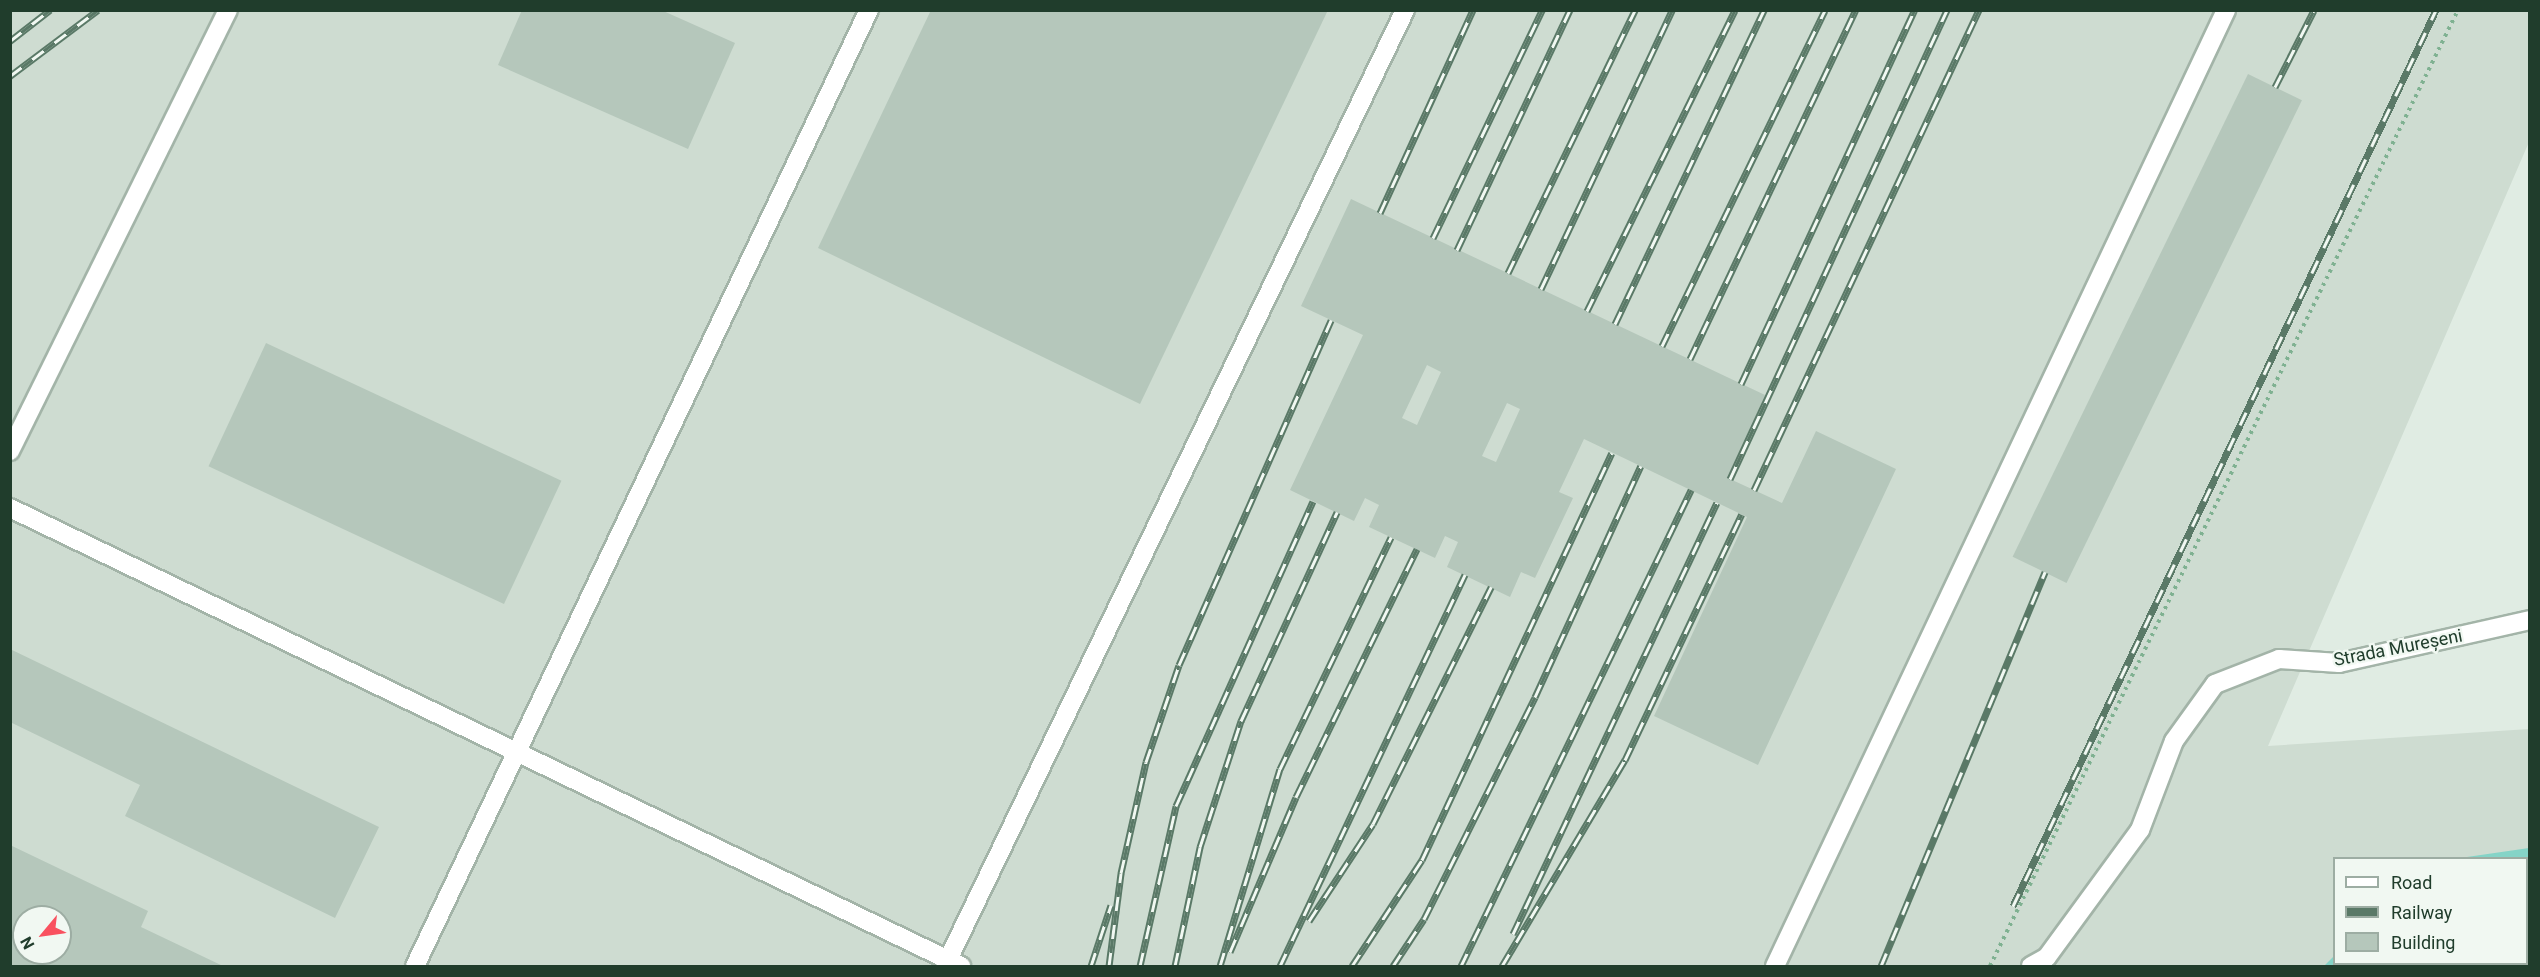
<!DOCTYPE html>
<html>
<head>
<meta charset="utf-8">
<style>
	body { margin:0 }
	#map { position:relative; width:2540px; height:977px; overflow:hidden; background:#e0ece3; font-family:Roboto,sans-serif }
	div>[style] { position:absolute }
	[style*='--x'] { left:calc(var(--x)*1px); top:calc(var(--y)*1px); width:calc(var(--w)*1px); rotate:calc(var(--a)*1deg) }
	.built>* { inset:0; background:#cedcd1 }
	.water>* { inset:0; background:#85d4c7 }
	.building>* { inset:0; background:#b5c7bb; transform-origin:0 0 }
	.path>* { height:4px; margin-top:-2px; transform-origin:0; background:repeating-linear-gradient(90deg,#7fb191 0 3px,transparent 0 7.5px) }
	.roads { filter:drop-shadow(2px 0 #a3b4a8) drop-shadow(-2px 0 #a3b4a8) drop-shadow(0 2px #a3b4a8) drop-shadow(0 -2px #a3b4a8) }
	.minor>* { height:18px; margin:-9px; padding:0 9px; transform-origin:9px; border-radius:9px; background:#fff }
	.rail>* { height:7px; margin-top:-3.5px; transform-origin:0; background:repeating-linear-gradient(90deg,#f1f8f2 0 14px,#5a7967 0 28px); box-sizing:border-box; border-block:2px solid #5a7967 }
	span { translate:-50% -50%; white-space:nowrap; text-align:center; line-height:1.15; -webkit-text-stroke:4.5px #f1f8f2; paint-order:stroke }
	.street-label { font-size:18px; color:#203d2c }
	.frame { position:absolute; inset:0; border:12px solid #203d2c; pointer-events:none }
	.legend { position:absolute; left:2333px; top:857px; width:195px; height:108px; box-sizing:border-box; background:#f1f8f2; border:2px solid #9dada3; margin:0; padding:8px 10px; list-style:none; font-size:18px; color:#203d2c }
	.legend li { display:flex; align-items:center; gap:12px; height:30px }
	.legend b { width:30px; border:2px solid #9dada3 }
	.north { position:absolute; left:12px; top:905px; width:60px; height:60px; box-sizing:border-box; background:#f1f8f2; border:2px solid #9dada3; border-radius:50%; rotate:241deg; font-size:16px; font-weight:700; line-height:24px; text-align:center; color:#203d2c }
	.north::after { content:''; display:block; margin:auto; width:21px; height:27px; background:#f9515f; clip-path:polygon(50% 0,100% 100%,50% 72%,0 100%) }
</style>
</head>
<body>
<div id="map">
	<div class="built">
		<i style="clip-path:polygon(evenodd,10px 11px,2529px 11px,2529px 142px,2268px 746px,2529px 729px,2529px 966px,11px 966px,10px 11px,2334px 858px,2526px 858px,2526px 964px,2334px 964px,2334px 858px,10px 11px,24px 917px,60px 917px,60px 953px,24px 953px,24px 917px)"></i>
	</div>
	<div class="water">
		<i style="clip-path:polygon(2529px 848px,2529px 966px,2324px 966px,2334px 956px,2334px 964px,2526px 964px,2526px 858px,2460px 858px)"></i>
	</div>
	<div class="building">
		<i style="clip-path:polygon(522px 10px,661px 10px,735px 43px,688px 149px,498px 65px)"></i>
		<i style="clip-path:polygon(931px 10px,1328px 10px,1140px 404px,818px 248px)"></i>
		<i style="left:2248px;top:74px;width:60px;height:537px;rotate:26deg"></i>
		<i style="clip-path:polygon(evenodd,1351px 199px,1765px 395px,1730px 479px,1782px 503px,1816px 431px,1896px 469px,1758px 765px,1654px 716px,1747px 517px,1584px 439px,1559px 492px,1573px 498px,1535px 578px,1521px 572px,1510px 597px,1447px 567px,1458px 542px,1445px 536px,1435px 558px,1369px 527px,1379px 505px,1365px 498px,1354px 521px,1290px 490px,1363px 335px,1301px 306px,1351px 199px,1427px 365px,1441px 372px,1417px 425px,1402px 418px,1427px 365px,1351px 199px,1507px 403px,1520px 409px,1496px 462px,1482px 456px,1507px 403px)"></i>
		<i style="left:266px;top:343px;width:326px;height:136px;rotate:25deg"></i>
		<i style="clip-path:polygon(10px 649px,379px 827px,335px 918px,125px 816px,140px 785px,10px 722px)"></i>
		<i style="clip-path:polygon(evenodd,10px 845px,148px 911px,141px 927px,223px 966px,10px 966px,10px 845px,24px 917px,60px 917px,60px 953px,24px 953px,24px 917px)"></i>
	</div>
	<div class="path">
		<i style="--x:1990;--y:966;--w:1064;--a:-63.92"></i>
	</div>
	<div class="roads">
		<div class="minor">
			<i style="--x:10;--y:451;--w:492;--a:-63.7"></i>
			<i style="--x:10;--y:508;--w:1056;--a:25.72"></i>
			<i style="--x:415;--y:966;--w:1058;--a:-64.6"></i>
			<i style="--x:945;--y:966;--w:1061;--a:-64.3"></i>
			<i style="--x:1775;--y:966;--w:1057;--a:-64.74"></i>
			<i style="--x:2031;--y:966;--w:18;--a:-29"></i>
			<i style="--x:2047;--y:957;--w:157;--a:-53.8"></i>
			<i style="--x:2140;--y:830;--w:95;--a:-69.1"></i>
			<i style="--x:2174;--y:741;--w:70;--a:-54.3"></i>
			<i style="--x:2215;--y:684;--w:69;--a:-21.3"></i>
			<i style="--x:2279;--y:659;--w:60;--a:3.8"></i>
			<i style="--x:2339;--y:663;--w:196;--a:-12.7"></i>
		</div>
	</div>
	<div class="rail">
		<i style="--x:10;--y:41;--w:51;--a:-37.8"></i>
		<i style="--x:10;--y:76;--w:110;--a:-36.9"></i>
		<i style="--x:2275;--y:87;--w:86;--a:-63.1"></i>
		<i style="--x:1380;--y:213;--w:223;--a:-65.4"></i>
		<i style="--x:1433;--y:238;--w:253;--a:-64.4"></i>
		<i style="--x:1457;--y:250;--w:265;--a:-64.8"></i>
		<i style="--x:1508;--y:273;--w:292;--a:-64.2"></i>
		<i style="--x:1541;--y:289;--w:308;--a:-64.8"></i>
		<i style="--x:1587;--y:311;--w:335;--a:-63.8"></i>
		<i style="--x:1615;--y:324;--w:348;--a:-64.6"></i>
		<i style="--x:1662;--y:346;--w:373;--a:-64.1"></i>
		<i style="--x:1690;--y:359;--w:386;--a:-64.6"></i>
		<i style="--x:1741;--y:384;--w:412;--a:-65.1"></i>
		<i style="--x:1730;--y:479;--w:517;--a:-65.17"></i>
		<i style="--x:1754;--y:490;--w:530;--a:-64.89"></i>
		<i style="--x:2013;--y:906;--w:991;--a:-64.73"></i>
		<i style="--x:1309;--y:921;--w:116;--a:-56.6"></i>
		<i style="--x:1373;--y:824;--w:265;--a:-63.5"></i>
		<i style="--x:1513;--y:934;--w:477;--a:-64.7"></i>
		<i style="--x:1230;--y:952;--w:168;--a:-66.9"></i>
		<i style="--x:1296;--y:797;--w:276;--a:-64"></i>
		<i style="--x:1091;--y:966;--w:64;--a:-71.8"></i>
		<i style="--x:1109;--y:966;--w:94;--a:-82.6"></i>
		<i style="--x:1121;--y:873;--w:114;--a:-77.3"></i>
		<i style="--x:1146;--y:762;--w:102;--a:-71.2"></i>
		<i style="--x:1179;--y:665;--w:377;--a:-66.2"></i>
		<i style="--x:1140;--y:966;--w:164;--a:-77.3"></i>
		<i style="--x:1176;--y:806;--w:334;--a:-65.8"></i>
		<i style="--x:1175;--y:966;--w:122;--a:-78.1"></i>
		<i style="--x:1200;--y:847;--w:133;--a:-72"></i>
		<i style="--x:1241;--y:721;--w:230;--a:-65.3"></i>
		<i style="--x:1220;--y:966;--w:206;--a:-73.1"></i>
		<i style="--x:1280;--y:769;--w:257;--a:-64.4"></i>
		<i style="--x:1280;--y:966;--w:433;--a:-64.7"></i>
		<i style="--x:1352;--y:966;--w:127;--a:-56.6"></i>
		<i style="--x:1422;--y:860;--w:449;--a:-65"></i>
		<i style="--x:1393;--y:966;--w:56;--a:-56.6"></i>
		<i style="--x:1424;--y:919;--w:248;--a:-63.4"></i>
		<i style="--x:1535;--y:697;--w:254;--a:-65.4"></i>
		<i style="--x:1461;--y:966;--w:529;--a:-64.21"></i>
		<i style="--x:1502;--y:966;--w:240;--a:-59.2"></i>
		<i style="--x:1625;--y:760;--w:272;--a:-64.6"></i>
		<i style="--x:1881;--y:966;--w:427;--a:-67.4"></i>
	</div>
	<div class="street-label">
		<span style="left:2398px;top:648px;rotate:-11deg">Strada Mureșeni</span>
	</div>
	<div class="frame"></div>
	<ul class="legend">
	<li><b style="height:8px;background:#fff"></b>Road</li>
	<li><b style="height:8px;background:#5a7967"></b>Railway</li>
	<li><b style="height:16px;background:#b5c7bb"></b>Building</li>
	</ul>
	<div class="north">N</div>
</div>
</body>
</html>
